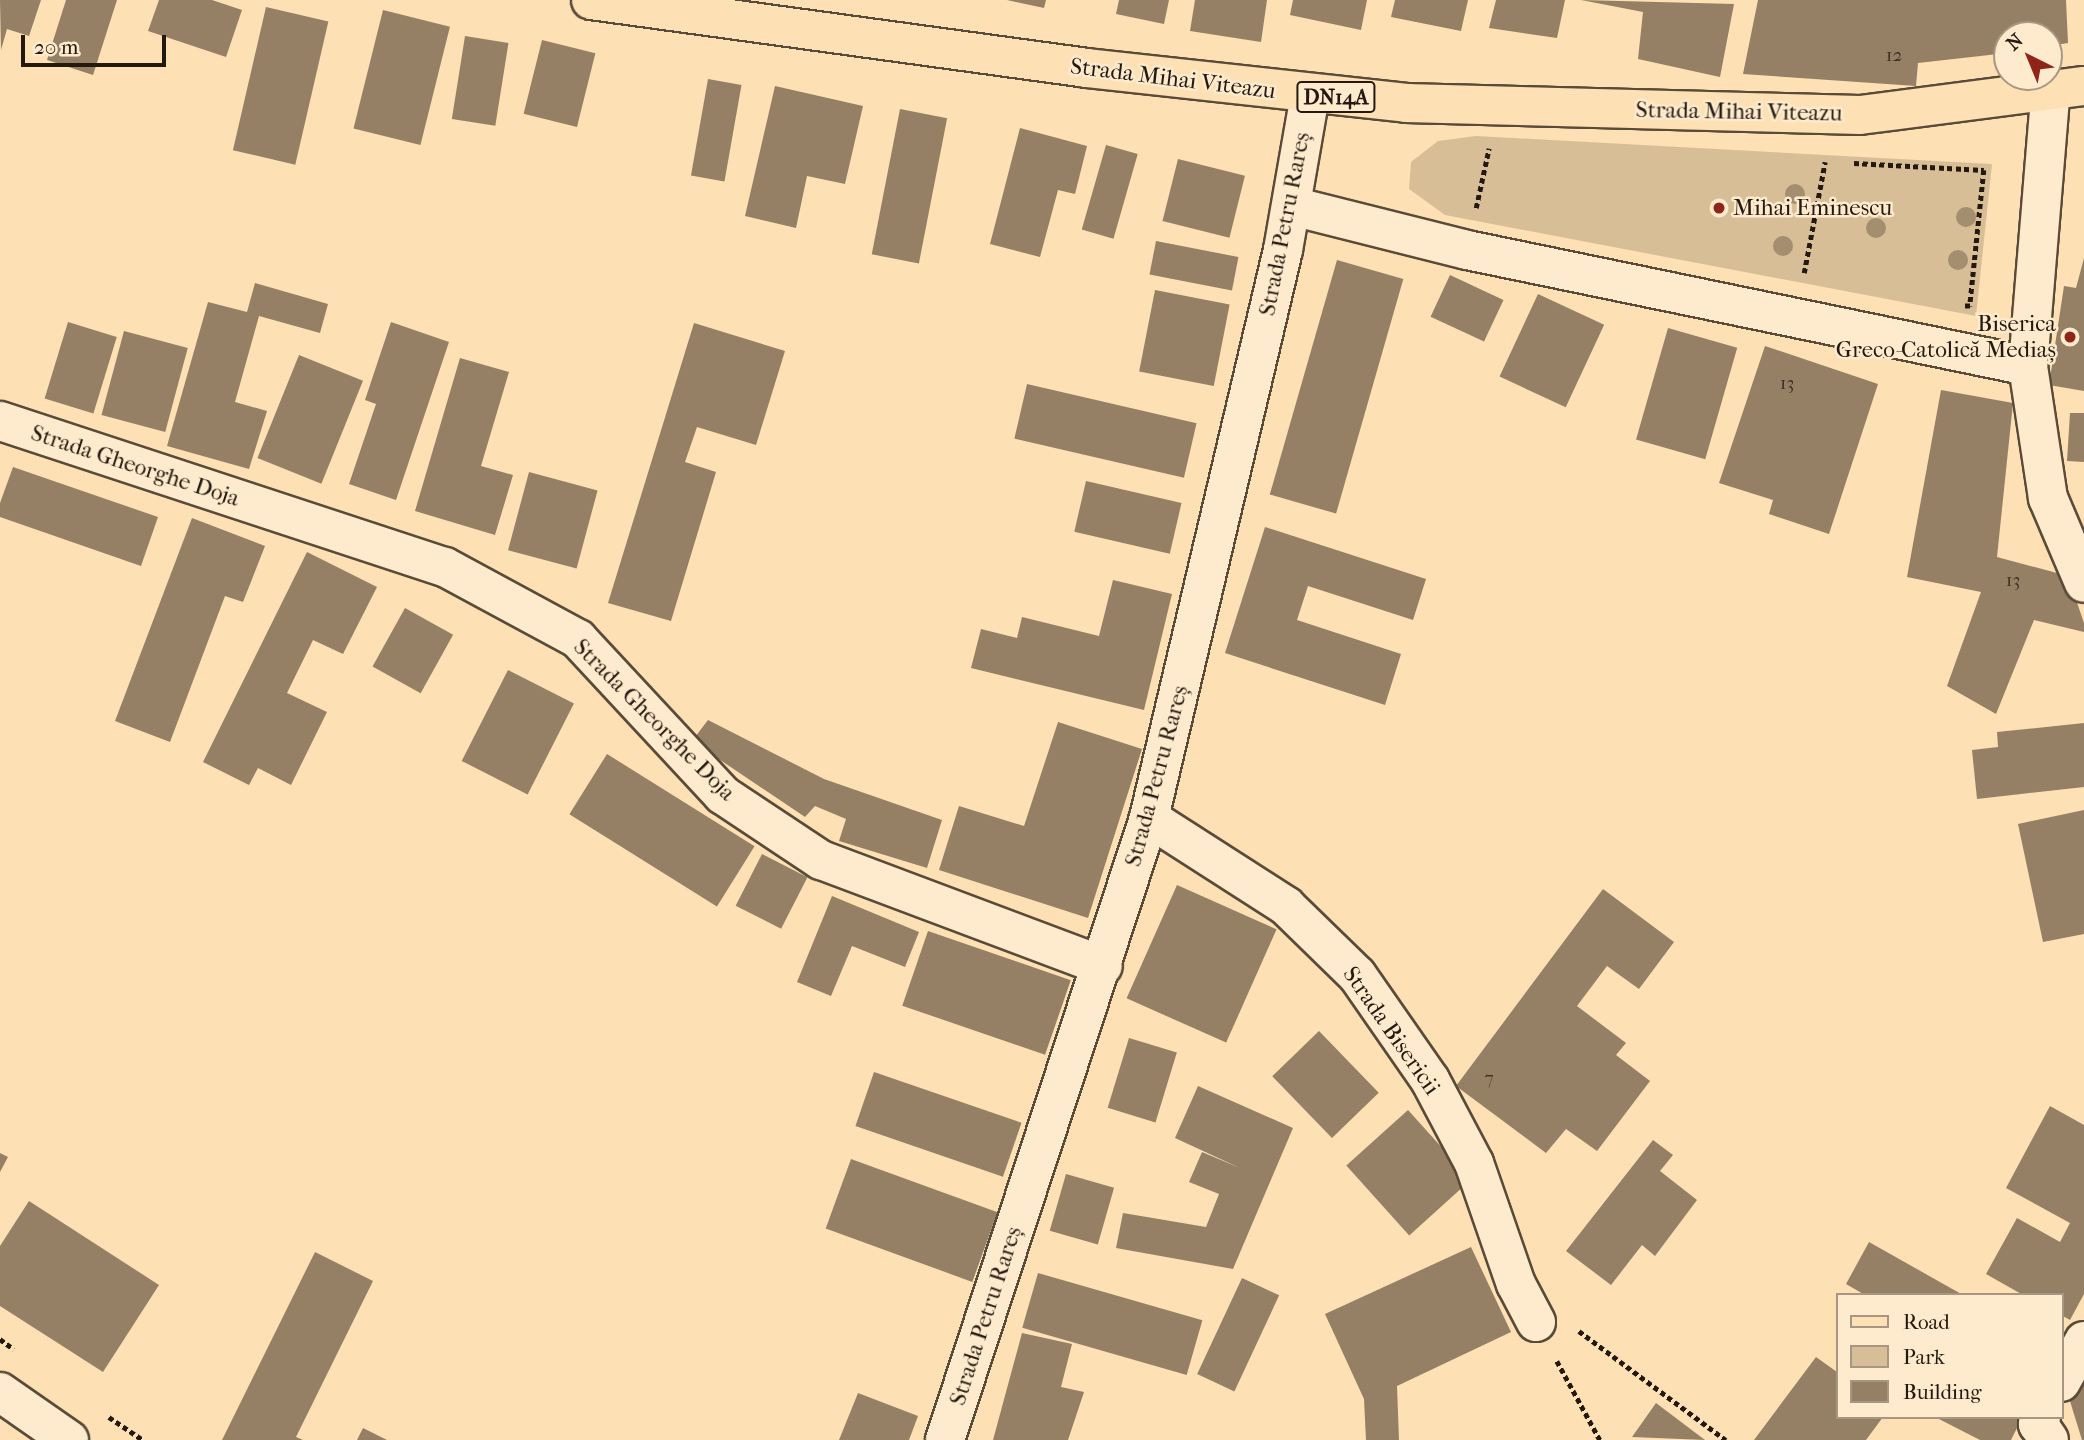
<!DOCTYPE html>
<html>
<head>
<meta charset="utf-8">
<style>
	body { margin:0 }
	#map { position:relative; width:2084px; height:1440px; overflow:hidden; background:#fde0b3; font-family:"IM FELL French Canon",serif }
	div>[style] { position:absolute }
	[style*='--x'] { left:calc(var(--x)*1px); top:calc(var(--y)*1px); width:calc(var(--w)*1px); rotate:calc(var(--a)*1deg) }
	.green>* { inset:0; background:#d8be97 }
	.building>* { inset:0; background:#958065; transform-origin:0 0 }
	.path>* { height:4.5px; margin-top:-2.25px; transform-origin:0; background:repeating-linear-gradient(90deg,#241910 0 5px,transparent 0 8.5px) }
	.roads { filter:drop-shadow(2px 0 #5a4b39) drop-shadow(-2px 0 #5a4b39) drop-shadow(0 2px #5a4b39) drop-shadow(0 -2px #5a4b39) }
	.minor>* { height:38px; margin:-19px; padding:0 19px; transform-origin:19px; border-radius:19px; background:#feebce }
	.primary>* { height:38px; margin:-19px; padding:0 19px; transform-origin:19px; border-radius:19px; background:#fde0b3 }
	.trees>* { width:20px; height:20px; margin:-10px; border-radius:50%; background:#a38e6f }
	.dots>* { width:19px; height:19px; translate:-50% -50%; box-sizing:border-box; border:4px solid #feebce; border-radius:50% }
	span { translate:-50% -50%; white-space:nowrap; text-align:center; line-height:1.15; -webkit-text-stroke:5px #feebce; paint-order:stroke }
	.number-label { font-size:19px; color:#403325 }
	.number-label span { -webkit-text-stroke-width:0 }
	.shield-label span { padding:2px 5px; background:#feebce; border:2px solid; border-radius:5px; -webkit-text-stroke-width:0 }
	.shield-label { font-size:21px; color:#241910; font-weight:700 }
	.street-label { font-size:23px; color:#241910 }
	.poi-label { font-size:23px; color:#241910 }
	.left { translate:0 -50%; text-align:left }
	.right { translate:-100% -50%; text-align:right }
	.legend { position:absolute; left:1836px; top:1293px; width:228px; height:126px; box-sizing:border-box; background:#feebce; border:2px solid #a79782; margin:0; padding:9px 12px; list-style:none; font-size:21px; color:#241910 }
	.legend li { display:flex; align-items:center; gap:14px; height:35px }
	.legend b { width:35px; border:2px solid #a79782 }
	.north { position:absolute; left:1993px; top:21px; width:70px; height:70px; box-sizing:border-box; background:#feebce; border:2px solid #a79782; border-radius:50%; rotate:317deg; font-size:19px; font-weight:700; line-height:28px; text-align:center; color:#241910 }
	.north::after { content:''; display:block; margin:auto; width:24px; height:32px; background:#8f2418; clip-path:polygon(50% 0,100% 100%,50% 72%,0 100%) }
	.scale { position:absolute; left:21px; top:35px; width:145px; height:32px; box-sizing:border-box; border:4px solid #241910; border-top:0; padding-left:9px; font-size:21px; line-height:24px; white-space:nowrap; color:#241910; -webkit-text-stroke:5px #feebce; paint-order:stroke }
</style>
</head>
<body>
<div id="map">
	<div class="green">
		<i style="clip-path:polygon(1476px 136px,1992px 164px,1976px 316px,1445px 215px,1409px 189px,1411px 162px,1438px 141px)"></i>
	</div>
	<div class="building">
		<i style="clip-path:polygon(0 0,41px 0,29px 36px,7px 29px,1px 50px)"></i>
		<i style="clip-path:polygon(66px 0,117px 0,93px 75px,47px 60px)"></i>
		<i style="clip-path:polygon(159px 0,212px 0,242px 10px,226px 57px,148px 31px)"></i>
		<i style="clip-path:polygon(1007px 0,1046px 0,1044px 8px)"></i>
		<i style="clip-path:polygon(1119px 0,1169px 0,1164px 24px,1116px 14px)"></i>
		<i style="clip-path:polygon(1195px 0,1267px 0,1261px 42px,1190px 31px)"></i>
		<i style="clip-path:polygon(1293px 0,1367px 0,1361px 30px,1290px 15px)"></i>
		<i style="clip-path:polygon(1395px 0,1468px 0,1461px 31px,1391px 17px)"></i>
		<i style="clip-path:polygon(1496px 0,1565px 0,1557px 38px,1489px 28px)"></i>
		<i style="clip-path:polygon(1581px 0,1734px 4px,1720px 77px,1638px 59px,1643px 12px)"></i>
		<i style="clip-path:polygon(1758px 0,2066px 0,2068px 43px,2049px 46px,2049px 35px,2007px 35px,2007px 53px,1918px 63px,1916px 86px,1743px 74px)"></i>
		<i style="left:266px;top:7px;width:64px;height:147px;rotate:13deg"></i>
		<i style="left:383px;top:10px;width:69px;height:122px;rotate:14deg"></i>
		<i style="left:465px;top:36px;width:44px;height:84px;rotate:9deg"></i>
		<i style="left:542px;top:40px;width:55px;height:76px;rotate:14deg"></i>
		<i style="left:708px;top:79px;width:34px;height:98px;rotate:10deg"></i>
		<i style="clip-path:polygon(775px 86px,863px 106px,845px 184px,807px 176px,796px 228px,745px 216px)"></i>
		<i style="left:900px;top:109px;width:48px;height:148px;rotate:11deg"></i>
		<i style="clip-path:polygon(1020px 128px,1087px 146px,1075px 194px,1058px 190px,1040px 257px,990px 244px)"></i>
		<i style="left:1106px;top:145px;width:33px;height:88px;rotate:16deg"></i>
		<i style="left:1178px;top:159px;width:69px;height:64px;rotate:14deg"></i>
		<i style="left:1156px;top:241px;width:84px;height:34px;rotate:11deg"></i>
		<i style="clip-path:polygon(2084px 258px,2084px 391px,2049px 385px,2064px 286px,2076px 288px)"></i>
		<i style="left:1337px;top:260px;width:69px;height:244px;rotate:16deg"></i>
		<i style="left:1450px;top:275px;width:59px;height:46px;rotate:25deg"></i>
		<i style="clip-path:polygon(255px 283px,328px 304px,320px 333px,259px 316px,235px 402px,267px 411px,249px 469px,167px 446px,208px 302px,247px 312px)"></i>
		<i style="left:1155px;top:290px;width:76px;height:83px;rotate:11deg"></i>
		<i style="left:1538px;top:294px;width:73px;height:91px;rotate:25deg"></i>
		<i style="left:68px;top:322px;width:51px;height:80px;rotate:17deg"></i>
		<i style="clip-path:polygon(391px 322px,449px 342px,396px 500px,349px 484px,376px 404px,365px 400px)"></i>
		<i style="clip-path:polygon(694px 323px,785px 351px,756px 445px,697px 427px,685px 462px,716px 472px,671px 621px,608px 603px)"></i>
		<i style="left:1668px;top:328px;width:72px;height:116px;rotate:16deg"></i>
		<i style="left:124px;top:331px;width:66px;height:87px;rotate:15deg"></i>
		<i style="clip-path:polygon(1765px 346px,1878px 384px,1829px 534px,1769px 514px,1773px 500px,1719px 483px)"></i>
		<i style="left:299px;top:355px;width:69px;height:111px;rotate:22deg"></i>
		<i style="clip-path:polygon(460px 358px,509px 372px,481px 466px,513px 475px,495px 535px,415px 511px)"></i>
		<i style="left:1027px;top:384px;width:174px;height:56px;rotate:13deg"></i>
		<i style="clip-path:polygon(1941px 390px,2013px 403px,1997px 557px,2068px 576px,2084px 623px,2084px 632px,2034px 620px,1996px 714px,1947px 686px,1981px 592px,1907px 577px)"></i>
		<i style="clip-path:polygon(2070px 413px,2084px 413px,2084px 462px,2067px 461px)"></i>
		<i style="clip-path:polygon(13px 467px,158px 517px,141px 566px,0 517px,0 503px)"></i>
		<i style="left:529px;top:472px;width:71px;height:81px;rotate:15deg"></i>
		<i style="left:1086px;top:481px;width:98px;height:52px;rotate:13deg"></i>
		<i style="clip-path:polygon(192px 518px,265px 546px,243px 602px,225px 596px,170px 742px,115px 721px)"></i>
		<i style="clip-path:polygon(1265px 527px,1426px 579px,1413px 620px,1308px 586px,1297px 620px,1401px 654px,1385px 705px,1225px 653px)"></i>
		<i style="clip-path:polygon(307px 552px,377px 587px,343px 654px,313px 640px,287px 693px,327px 712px,291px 785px,258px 768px,249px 785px,203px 762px)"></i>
		<i style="clip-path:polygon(1113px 580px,1172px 594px,1144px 710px,971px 668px,981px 629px,1017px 638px,1022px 617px,1099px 636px)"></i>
		<i style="left:405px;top:608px;width:55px;height:67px;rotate:29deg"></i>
		<i style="left:508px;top:670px;width:74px;height:102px;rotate:27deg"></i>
		<i style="clip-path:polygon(708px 720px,824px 779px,942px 820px,927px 868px,839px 841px,846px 819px,815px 806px,805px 817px,692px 741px)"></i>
		<i style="clip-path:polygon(1058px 722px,1142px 749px,1088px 918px,939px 870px,959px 806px,1024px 826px)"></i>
		<i style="clip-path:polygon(2084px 723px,2084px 787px,1977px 799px,1972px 750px,1998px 747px,1997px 732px)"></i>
		<i style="left:607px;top:754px;width:174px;height:71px;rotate:32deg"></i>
		<i style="clip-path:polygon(2084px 810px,2084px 934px,2043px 942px,2018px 824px)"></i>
		<i style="left:762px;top:854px;width:51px;height:58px;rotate:27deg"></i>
		<i style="left:1177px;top:885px;width:109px;height:124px;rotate:24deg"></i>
		<i style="clip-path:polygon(1603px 889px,1674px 942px,1639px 989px,1607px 966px,1577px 1006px,1626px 1043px,1616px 1055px,1650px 1081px,1597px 1151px,1566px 1129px,1546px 1153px,1456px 1086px)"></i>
		<i style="clip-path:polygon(832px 896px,919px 932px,905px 967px,852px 946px,831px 996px,797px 982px)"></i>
		<i style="left:928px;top:931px;width:151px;height:79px;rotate:19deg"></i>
		<i style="left:1319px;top:1031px;width:86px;height:65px;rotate:46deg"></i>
		<i style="left:1129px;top:1038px;width:50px;height:73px;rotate:17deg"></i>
		<i style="left:874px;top:1072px;width:156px;height:57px;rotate:19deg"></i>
		<i style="clip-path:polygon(1198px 1086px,1293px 1128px,1233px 1269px,1116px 1248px,1123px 1213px,1206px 1227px,1219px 1194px,1189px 1182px,1202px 1152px,1240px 1168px,1175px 1138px)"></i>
		<i style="clip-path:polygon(2050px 1106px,2084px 1125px,2084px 1294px,2070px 1320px,2061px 1315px,2061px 1295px,2023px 1295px,1986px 1274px,2017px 1218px,2060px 1242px,2070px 1223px,2006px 1188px)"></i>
		<i style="left:1408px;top:1110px;width:94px;height:83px;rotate:48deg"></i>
		<i style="clip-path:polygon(1653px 1140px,1673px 1155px,1660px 1171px,1697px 1200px,1655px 1256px,1642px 1245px,1611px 1285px,1566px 1251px)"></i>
		<i style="clip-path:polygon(0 1153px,8px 1157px,0 1172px)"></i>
		<i style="left:851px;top:1159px;width:156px;height:74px;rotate:20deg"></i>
		<i style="left:1066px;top:1174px;width:50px;height:59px;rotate:16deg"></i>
		<i style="clip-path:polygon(29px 1201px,159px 1285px,103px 1372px,0 1306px,0 1246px)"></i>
		<i style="clip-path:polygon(1869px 1242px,1963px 1295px,1865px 1295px,1846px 1284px)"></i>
		<i style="clip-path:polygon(1471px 1247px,1511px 1332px,1397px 1386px,1399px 1440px,1366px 1440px,1364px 1399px,1325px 1314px)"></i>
		<i style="clip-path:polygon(315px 1252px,373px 1281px,296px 1437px,303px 1440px,222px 1440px)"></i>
		<i style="left:1038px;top:1273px;width:171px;height:57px;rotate:16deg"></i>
		<i style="left:1242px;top:1278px;width:41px;height:106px;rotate:25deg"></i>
		<i style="clip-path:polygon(1022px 1333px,1072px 1344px,1061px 1387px,1084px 1392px,1068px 1440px,993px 1440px)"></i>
		<i style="clip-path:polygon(1816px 1357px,1837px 1372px,1837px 1417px,1883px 1417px,1866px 1440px,1754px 1440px)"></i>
		<i style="clip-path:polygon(2084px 1376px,2084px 1440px,2082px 1440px,2069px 1398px)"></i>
		<i style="clip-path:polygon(858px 1393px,918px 1416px,909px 1440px,839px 1440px)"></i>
		<i style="clip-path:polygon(1656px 1403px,1705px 1440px,1632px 1437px)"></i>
		<i style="clip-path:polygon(1935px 1417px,2020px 1417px,2022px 1418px,2011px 1440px,1980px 1440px)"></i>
		<i style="clip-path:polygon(363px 1428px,387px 1440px,357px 1440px)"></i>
	</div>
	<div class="path">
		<i style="--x:1854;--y:163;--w:130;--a:3.1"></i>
		<i style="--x:1984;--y:170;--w:137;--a:95.9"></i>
		<i style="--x:1970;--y:306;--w:5;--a:180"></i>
		<i style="--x:1476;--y:208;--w:61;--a:-77.8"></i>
		<i style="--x:1804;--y:273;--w:113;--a:-79.3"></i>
		<i style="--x:1579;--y:1331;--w:183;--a:36.6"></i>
		<i style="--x:0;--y:1339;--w:17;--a:36"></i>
		<i style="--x:1557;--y:1361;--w:90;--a:61.4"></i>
		<i style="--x:109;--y:1417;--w:41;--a:34.1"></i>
	</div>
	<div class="roads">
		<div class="minor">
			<i style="--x:1292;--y:206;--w:180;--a:14.1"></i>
			<i style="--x:1467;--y:250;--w:573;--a:11.68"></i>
			<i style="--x:2028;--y:366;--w:278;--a:-85.3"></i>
			<i style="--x:2028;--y:366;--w:134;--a:81.4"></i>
			<i style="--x:2048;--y:498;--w:92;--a:67"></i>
			<i style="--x:0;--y:421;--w:468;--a:18.2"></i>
			<i style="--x:445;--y:567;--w:151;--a:28.4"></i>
			<i style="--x:578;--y:639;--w:213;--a:47.1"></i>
			<i style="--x:723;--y:795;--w:118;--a:33.6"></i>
			<i style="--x:821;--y:860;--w:301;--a:20.6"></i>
			<i style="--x:1149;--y:818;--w:163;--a:32.7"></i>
			<i style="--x:1286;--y:906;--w:99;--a:44.2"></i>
			<i style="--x:1357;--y:975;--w:128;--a:55.2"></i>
			<i style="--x:1430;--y:1080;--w:94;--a:62.1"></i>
			<i style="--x:1474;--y:1163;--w:128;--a:70.9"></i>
			<i style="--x:1516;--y:1284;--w:43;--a:62.2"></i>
			<i style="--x:2061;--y:1382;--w:47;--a:-60.7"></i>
			<i style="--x:0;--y:1392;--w:84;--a:34.8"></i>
			<i style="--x:2041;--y:1417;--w:8;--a:113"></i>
			<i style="--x:2038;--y:1424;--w:19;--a:55"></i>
			<i style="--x:945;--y:1440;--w:655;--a:-71.84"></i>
			<i style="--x:1149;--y:818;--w:584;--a:-76.73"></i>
			<i style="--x:1283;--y:250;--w:157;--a:-80.1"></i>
		</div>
		<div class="primary">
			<i style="--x:591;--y:0;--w:500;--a:7.8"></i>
			<i style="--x:1086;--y:68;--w:322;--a:6.2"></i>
			<i style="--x:1406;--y:103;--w:454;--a:1.5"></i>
			<i style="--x:1860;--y:115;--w:226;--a:-7.4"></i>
		</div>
	</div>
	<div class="trees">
		<i style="left:1795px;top:194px"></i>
		<i style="left:1966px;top:217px"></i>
		<i style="left:1876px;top:228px"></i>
		<i style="left:1783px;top:246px"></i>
		<i style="left:1958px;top:260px"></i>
	</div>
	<div class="dots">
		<i style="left:1719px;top:208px;background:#8f2418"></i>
		<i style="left:2070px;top:337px;background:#8f2418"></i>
	</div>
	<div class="number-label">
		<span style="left:1894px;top:56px">12</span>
		<span style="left:1787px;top:384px">13</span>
		<span style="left:2013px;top:581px">13</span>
		<span style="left:1489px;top:1079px">7</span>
	</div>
	<div class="shield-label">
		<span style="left:1336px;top:97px">DN14A</span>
	</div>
	<div class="street-label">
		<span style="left:1173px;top:79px;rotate:7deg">Strada Mihai Viteazu</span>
		<span style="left:1739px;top:112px;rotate:1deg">Strada Mihai Viteazu</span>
		<span style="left:1285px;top:224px;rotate:-79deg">Strada Petru Rareș</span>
		<span style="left:135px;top:466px;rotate:18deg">Strada Gheorghe Doja</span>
		<span style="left:654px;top:720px;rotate:45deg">Strada Gheorghe Doja</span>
		<span style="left:1157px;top:776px;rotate:-75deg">Strada Petru Rareș</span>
		<span style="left:1391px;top:1031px;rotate:55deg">Strada Bisericii</span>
		<span style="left:986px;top:1316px;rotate:-72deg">Strada Petru Rareș</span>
	</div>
	<div class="poi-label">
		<span class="left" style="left:1733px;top:208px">Mihai Eminescu</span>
		<span class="right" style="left:2056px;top:337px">Biserica<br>Greco-Catolică Mediaș</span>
	</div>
	<ul class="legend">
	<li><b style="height:9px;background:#fde0b3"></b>Road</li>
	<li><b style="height:19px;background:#d8be97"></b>Park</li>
	<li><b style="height:19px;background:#958065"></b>Building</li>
	</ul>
	<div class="north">N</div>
	<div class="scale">20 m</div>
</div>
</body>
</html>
